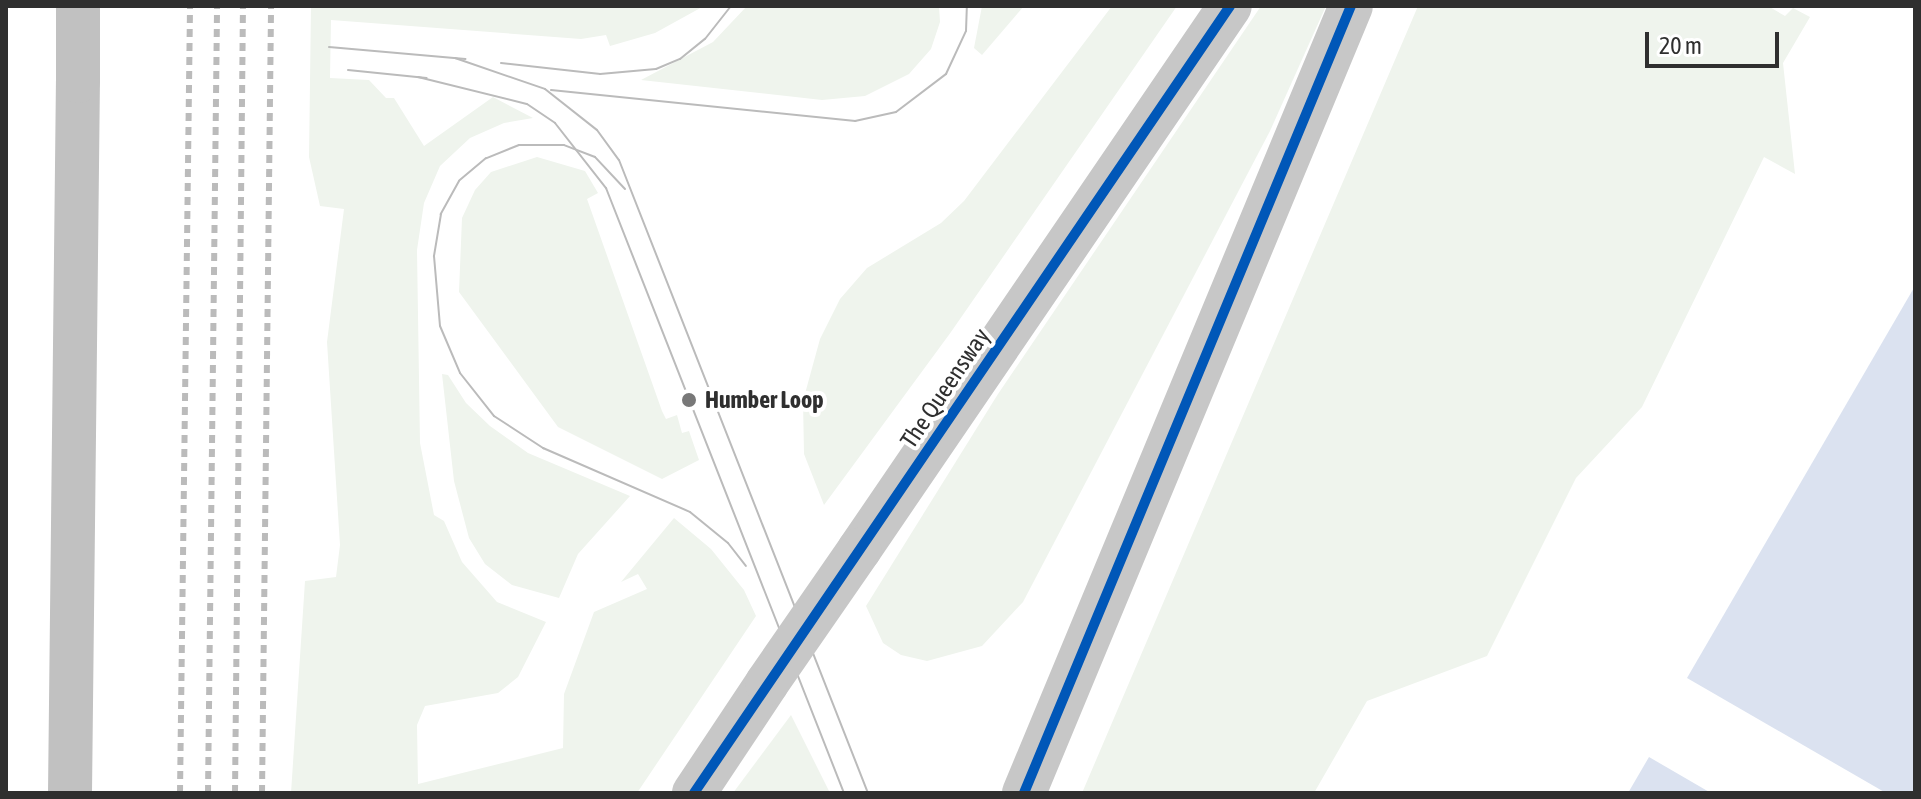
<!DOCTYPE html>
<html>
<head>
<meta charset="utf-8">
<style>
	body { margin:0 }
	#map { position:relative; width:1921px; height:799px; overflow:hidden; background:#fff; font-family:"Asap Condensed",sans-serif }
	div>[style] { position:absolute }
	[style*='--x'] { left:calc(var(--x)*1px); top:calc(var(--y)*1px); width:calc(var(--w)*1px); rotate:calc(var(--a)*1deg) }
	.green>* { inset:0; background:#eff4ed }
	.water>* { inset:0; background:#dbe2f0 }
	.primary>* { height:44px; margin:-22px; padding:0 22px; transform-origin:22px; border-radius:22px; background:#c7c7c7 }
	.highway>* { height:44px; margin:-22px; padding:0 22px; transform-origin:22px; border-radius:22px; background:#c1c1c1 }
	.tram>* { height:2px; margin:-1px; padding:0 1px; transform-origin:1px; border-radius:1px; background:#bbb }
	.rail>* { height:6px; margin-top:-3px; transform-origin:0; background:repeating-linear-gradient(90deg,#bbb 0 8px,transparent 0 14px) }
	.primary-bridge>* { height:44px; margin:-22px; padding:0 22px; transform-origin:22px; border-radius:22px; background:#c7c7c7 }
	.highway-bridge>* { height:44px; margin:-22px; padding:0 22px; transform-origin:22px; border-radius:22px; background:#c1c1c1 }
	.cycleway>* { height:10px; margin:-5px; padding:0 5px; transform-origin:5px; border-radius:5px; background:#0057b8 }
	.dots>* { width:22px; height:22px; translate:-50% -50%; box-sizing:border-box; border:4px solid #fff; border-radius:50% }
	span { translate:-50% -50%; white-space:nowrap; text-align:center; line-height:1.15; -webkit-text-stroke:8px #fff; paint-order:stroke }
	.street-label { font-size:24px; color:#2f2f2f }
	.poi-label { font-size:24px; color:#2f2f2f; font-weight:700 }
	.left { translate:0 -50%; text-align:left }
	.frame { position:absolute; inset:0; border:8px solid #2f2f2f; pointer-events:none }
	.scale { position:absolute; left:1645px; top:32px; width:134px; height:36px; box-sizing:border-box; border:4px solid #2f2f2f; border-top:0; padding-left:10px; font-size:24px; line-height:28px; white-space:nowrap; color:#2f2f2f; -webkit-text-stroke:6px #fff; paint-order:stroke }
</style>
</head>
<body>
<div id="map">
	<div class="green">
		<i style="clip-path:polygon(311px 6px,704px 6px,655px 33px,610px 46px,606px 35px,581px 39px,331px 20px,330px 78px,369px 80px,386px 98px,394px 98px,424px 146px,493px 97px,533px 118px,504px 123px,470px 138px,440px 166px,424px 203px,417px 250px,420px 443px,434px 515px,444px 521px,462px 562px,497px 602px,546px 622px,518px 677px,498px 693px,425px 706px,417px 725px,418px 784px,563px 748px,564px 694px,594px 612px,647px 589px,638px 574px,621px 582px,674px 518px,711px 549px,744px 590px,756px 616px,637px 793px,291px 793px,305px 581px,336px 577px,340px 545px,327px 342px,344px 209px,320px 206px,309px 157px)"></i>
		<i style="clip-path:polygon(747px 6px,939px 6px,940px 22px,931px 49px,909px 74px,865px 96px,822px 100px,641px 80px,713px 42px)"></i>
		<i style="clip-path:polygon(982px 6px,1024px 6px,982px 55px,974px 48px)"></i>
		<i style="clip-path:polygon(1112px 6px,1177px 6px,951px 332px,824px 505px,804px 454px,803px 401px,820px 339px,840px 299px,867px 268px,941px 223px,964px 201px)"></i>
		<i style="clip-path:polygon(1261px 6px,1326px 6px,1270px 131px,1023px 602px,982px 646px,927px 661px,901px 655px,883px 643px,866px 606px,998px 394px)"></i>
		<i style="clip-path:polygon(1418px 6px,1768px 6px,1785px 16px,1793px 8px,1810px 17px,1783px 63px,1795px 174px,1764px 157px,1642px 407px,1576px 478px,1487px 656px,1367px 701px,1314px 793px,1082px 793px)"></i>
		<i style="clip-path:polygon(537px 157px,585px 171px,598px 193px,587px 199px,662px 411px,666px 419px,677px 415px,682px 433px,689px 431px,699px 460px,662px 479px,558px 427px,459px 292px,462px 218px,475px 190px,491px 172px)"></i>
		<i style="clip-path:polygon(442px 374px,448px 375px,466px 403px,490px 426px,528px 453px,630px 496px,578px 554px,559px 598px,512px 585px,485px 564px,469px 538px,454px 481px)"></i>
		<i style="clip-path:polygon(791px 715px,830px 793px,733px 793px)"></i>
	</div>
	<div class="water">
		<i style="clip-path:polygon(1915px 286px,1915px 793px,1886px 793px,1687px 678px)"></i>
		<i style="clip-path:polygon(1649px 757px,1711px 793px,1628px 793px)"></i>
	</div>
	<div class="primary">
		<i style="--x:859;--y:550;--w:658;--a:-55.71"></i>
		<i style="--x:694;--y:793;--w:132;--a:-56.4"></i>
		<i style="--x:1024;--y:793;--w:852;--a:-67.44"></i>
	</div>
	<div class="highway">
		<i style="--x:70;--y:793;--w:712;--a:-89.36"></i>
	</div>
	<div class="tram">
		<i style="--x:329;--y:47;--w:137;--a:5"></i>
		<i style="--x:455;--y:58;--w:95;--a:19"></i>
		<i style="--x:545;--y:89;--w:66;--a:38.3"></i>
		<i style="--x:597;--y:130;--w:37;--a:54"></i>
		<i style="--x:619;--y:160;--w:680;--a:68.53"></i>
		<i style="--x:501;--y:63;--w:100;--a:6.3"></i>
		<i style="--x:600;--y:74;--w:56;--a:-5.1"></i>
		<i style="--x:656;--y:69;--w:26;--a:-23"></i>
		<i style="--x:680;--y:59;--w:32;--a:-39"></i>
		<i style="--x:705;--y:39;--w:42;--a:-51.8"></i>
		<i style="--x:348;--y:70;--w:79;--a:5.8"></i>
		<i style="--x:418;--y:77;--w:112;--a:13.9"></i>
		<i style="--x:527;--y:104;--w:34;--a:34"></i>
		<i style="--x:555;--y:123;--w:83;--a:51.9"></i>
		<i style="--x:606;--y:188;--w:650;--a:68.53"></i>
		<i style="--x:551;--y:90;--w:306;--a:5.8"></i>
		<i style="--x:855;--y:121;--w:42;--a:-12.4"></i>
		<i style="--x:896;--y:112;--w:63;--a:-37.2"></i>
		<i style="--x:946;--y:74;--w:47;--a:-65.1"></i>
		<i style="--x:966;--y:31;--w:25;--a:-88"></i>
		<i style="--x:625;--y:189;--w:44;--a:-133.2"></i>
		<i style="--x:595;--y:157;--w:33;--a:-159"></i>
		<i style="--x:564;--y:145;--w:45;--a:180"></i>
		<i style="--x:519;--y:145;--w:35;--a:158"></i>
		<i style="--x:486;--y:158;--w:35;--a:140"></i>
		<i style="--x:459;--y:181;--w:38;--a:119"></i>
		<i style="--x:441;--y:214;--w:43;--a:99.5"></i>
		<i style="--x:434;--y:256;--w:70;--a:85.1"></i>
		<i style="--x:440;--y:326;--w:51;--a:66.9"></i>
		<i style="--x:460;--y:373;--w:55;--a:51.7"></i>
		<i style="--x:494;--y:416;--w:59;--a:33.1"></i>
		<i style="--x:543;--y:448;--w:160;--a:23.5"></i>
		<i style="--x:690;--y:512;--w:49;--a:39.2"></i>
		<i style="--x:728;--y:543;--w:29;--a:52"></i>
	</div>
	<div class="rail">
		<i style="--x:180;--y:793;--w:787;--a:-89.27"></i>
		<i style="--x:208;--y:793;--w:787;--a:-89.34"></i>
		<i style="--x:235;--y:793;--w:787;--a:-89.42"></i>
		<i style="--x:262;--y:793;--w:787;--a:-89.34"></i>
	</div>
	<div class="primary-bridge">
		<i style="--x:767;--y:683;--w:162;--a:-55.3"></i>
	</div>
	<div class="highway-bridge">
		<i style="--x:78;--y:81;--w:75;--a:-90"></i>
	</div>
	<div class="cycleway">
		<i style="--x:694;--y:793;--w:952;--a:-55.74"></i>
		<i style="--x:1024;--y:793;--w:852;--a:-67.44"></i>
	</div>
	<div class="dots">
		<i style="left:689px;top:400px;background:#787878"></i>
	</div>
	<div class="street-label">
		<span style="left:945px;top:388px;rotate:-56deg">The Queensway</span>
	</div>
	<div class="poi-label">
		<span class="left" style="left:705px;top:400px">Humber Loop</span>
	</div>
	<div class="frame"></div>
	<div class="scale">20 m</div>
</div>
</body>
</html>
